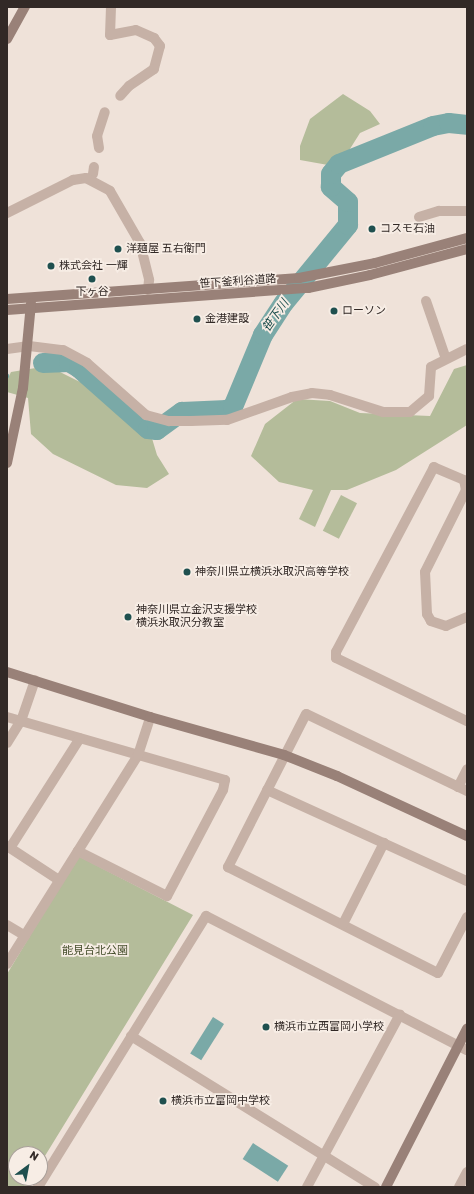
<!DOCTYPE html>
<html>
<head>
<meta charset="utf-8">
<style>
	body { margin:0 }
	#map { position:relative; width:474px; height:1194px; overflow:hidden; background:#efe2d9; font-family:Rubik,"Noto Sans JP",sans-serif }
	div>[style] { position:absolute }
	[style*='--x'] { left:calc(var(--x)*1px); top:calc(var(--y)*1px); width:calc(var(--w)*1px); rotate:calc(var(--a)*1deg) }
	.green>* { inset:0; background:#b4bc9a; transform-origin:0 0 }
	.water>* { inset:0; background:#7aa9a7; transform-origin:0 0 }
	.stream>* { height:3.5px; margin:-1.75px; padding:0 1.75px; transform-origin:1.75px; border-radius:1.75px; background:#7aa9a7 }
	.river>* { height:20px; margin:-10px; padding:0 10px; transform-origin:10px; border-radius:10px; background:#7aa9a7 }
	.street>* { height:10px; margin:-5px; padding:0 5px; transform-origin:5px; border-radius:5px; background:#c6b1a6 }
	.secondary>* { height:10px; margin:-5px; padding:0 5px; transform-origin:5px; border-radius:5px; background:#998178 }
	.dots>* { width:11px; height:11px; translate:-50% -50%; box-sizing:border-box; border:2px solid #f7ede5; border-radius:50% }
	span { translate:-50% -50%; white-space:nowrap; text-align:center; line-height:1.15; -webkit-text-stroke:3.5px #f7ede5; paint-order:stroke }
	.poi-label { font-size:11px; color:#322926 }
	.left { translate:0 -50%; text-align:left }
	.street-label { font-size:11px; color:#322926 }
	.park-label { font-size:11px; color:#454e2c }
	.water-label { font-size:12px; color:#1f504f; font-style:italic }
	.frame { position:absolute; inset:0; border:8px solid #322926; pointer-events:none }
	.north { position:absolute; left:8px; top:1146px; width:40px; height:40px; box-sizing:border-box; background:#f7ede5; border:1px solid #a89f99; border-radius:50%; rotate:32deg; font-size:11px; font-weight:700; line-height:16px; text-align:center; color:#322926 }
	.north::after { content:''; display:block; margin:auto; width:14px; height:18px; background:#1f504f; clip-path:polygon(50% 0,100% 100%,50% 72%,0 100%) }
</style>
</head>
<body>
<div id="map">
	<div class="green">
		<i style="clip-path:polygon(343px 94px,370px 111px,380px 124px,360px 133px,348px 152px,328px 165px,300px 160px,300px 146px,310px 119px)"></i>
		<i style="clip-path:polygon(467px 365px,467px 425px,396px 470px,347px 490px,331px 490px,315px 527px,299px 519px,313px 490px,279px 482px,251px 456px,265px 424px,297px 399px,330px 401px,360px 413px,430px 416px,454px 369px)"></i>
		<i style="clip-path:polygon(48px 366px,78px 381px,119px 394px,148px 425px,157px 455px,169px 474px,147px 488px,116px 485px,53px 454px,31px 434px,28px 398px,7px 392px,7px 380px,11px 372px)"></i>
		<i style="left:341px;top:495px;width:18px;height:40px;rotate:27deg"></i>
		<i style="clip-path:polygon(78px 856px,193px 915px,40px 1164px,40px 1154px,16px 1154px,16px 1178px,32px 1178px,26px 1187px,7px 1187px,7px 974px)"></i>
	</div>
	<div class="water">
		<i style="left:213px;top:1017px;width:13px;height:43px;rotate:32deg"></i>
		<i style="left:253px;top:1143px;width:42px;height:19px;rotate:33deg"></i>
	</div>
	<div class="stream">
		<i style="--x:7;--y:377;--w:1;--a:-90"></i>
	</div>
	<div class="river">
		<i style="--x:43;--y:363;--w:26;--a:-2"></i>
		<i style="--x:69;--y:362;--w:12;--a:31"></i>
		<i style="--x:79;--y:368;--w:92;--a:41.5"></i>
		<i style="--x:148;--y:429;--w:9;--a:6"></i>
		<i style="--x:157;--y:430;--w:31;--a:-36"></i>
		<i style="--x:182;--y:412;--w:45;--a:-2.5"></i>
		<i style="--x:227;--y:410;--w:7;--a:-27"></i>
		<i style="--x:233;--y:407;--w:78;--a:-67.4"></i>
		<i style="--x:263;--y:335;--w:38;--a:-57"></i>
		<i style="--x:284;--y:303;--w:101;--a:-50.6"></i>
		<i style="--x:348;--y:225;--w:23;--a:-90"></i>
		<i style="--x:348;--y:202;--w:23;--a:-139"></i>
		<i style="--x:331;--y:187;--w:13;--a:-90"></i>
		<i style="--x:331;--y:174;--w:13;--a:-51"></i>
		<i style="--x:339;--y:164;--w:101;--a:-22"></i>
		<i style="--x:433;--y:126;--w:16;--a:-11"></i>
		<i style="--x:449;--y:123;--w:18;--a:6"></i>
	</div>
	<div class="street">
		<i style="--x:111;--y:7;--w:28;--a:92"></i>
		<i style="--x:110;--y:35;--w:26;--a:-11"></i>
		<i style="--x:136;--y:30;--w:20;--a:24"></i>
		<i style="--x:154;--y:38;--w:10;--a:53"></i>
		<i style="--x:160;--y:46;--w:24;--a:105"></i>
		<i style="--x:154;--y:69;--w:30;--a:146"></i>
		<i style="--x:129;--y:86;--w:13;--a:132"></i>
		<i style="--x:99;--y:148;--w:12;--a:-99"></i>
		<i style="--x:97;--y:136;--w:25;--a:-72"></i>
		<i style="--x:93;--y:174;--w:7;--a:-82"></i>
		<i style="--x:7;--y:213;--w:74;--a:-26.6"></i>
		<i style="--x:73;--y:180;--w:13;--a:-9"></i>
		<i style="--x:86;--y:178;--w:27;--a:28"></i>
		<i style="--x:110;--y:191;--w:60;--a:60"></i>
		<i style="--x:140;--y:243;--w:38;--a:76"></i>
		<i style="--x:149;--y:280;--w:10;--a:96"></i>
		<i style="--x:419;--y:217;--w:21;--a:-17"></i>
		<i style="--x:439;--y:211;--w:28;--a:0"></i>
		<i style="--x:426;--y:301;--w:61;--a:71"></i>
		<i style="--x:7;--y:349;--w:22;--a:-8"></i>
		<i style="--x:29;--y:346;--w:34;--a:7"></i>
		<i style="--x:63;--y:350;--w:27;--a:28"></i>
		<i style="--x:87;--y:363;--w:79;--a:41.4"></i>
		<i style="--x:146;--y:415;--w:24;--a:15"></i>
		<i style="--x:169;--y:421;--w:22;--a:0"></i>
		<i style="--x:191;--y:421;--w:36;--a:-2"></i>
		<i style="--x:227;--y:420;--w:69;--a:-19.5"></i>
		<i style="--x:292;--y:397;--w:20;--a:-11"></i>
		<i style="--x:312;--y:393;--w:18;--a:6"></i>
		<i style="--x:330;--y:395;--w:56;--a:17.8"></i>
		<i style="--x:383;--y:412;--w:27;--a:0"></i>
		<i style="--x:410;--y:412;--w:25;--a:-40"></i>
		<i style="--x:429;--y:396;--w:29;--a:-86"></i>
		<i style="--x:431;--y:367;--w:40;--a:-26.6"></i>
		<i style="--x:467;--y:617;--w:23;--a:157"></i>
		<i style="--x:446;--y:626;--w:16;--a:-162"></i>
		<i style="--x:431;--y:621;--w:8;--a:-120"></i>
		<i style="--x:427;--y:614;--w:42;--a:-92.7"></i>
		<i style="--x:425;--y:572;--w:92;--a:-63.4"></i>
		<i style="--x:466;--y:490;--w:10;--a:-101"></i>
		<i style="--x:464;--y:480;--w:33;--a:-157"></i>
		<i style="--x:434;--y:467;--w:209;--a:117.9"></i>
		<i style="--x:336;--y:652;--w:6;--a:90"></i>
		<i style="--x:336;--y:658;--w:145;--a:25.7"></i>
		<i style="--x:7;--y:717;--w:227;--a:16.1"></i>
		<i style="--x:225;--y:780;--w:10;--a:101"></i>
		<i style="--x:223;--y:790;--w:120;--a:117.8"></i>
		<i style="--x:167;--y:896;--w:100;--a:-153.2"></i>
		<i style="--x:7;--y:743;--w:26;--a:-58"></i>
		<i style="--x:21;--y:721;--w:43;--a:-71.1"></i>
		<i style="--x:458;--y:787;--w:20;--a:-63"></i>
		<i style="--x:267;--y:790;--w:220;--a:24.5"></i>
		<i style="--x:467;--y:791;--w:178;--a:-154.4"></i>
		<i style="--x:306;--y:714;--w:172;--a:117"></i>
		<i style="--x:228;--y:867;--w:235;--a:26.8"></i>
		<i style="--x:438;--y:973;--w:63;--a:-62.6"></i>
		<i style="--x:7;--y:846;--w:62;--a:33.2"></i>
		<i style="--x:10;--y:848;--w:130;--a:-57.5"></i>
		<i style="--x:343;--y:924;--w:91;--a:-63.2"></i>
		<i style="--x:7;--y:925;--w:21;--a:31"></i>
		<i style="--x:7;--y:964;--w:247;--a:-57.9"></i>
		<i style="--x:138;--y:755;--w:40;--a:-72"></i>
		<i style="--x:131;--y:1036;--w:287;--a:31.8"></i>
		<i style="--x:38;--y:1187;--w:319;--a:-58.2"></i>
		<i style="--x:206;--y:916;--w:293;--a:27.2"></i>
		<i style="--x:307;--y:1187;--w:196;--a:-61.7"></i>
		<i style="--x:459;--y:1187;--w:17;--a:-62"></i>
	</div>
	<div class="secondary">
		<i style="--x:7;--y:39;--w:37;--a:-61"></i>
		<i style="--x:7;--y:299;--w:293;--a:-4.1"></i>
		<i style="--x:299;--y:278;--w:77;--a:-11.2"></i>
		<i style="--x:375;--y:263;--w:95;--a:-15.2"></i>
		<i style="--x:7;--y:310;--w:302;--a:-4.2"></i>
		<i style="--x:308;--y:288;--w:63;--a:-11.8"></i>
		<i style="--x:370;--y:275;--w:100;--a:-15"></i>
		<i style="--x:7;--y:463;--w:77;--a:-78"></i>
		<i style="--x:23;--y:388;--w:85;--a:-84.6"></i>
		<i style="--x:7;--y:672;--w:150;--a:17.5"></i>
		<i style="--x:150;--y:717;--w:139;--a:15.8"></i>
		<i style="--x:284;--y:755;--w:57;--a:21.6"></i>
		<i style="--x:337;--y:776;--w:143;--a:24.8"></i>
		<i style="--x:386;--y:1187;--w:178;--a:-62.9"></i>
	</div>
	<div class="dots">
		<i style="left:372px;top:229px;background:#1f504f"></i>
		<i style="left:118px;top:249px;background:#1f504f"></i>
		<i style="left:51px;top:266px;background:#1f504f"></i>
		<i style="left:92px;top:279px;background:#1f504f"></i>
		<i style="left:334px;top:311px;background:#1f504f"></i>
		<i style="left:197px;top:319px;background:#1f504f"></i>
		<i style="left:187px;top:572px;background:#1f504f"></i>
		<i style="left:128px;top:617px;background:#1f504f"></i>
		<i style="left:266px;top:1027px;background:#1f504f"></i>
		<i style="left:163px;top:1101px;background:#1f504f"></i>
	</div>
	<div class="poi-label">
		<span class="left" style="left:380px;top:229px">コスモ石油</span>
		<span class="left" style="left:126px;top:249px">洋麺屋 五右衛門</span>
		<span class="left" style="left:59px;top:266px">株式会社 一輝</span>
		<span style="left:92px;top:292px">下ヶ谷</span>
		<span class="left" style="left:342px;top:311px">ローソン</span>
		<span class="left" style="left:205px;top:319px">金港建設</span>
		<span class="left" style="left:195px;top:572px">神奈川県立横浜氷取沢高等学校</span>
		<span class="left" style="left:136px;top:617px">神奈川県立金沢支援学校<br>横浜氷取沢分教室</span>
		<span class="left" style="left:274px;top:1027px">横浜市立西富岡小学校</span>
		<span class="left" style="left:171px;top:1101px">横浜市立富岡中学校</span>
	</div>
	<div class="street-label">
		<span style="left:238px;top:282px;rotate:-4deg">笹下釜利谷道路</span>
	</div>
	<div class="park-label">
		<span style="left:95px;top:951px">能見台北公園</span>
	</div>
	<div class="water-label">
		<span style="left:276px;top:316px;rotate:-55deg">笹下川</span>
	</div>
	<div class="frame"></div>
	<div class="north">N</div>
</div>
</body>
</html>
